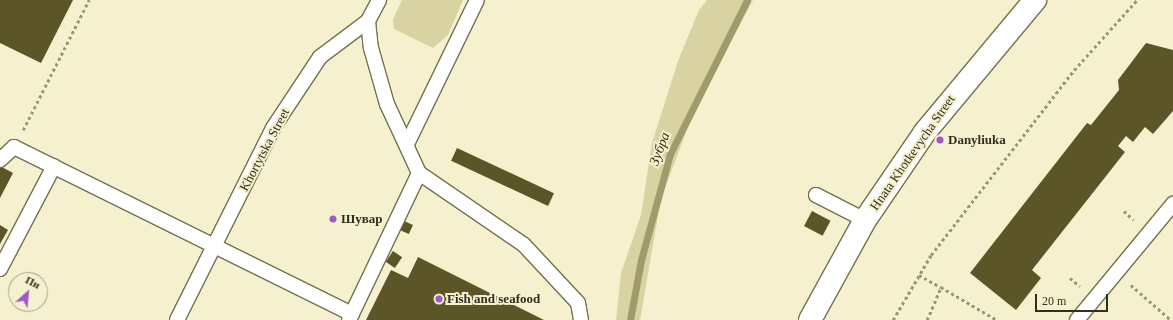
<!DOCTYPE html>
<html>
<head>
<meta charset="utf-8">
<style>
	body { margin:0 }
	#map { position:relative; width:1173px; height:320px; overflow:hidden; background:#f5f1ce; font-family:Georgia,serif }
	div>[style] { position:absolute }
	[style*='--x'] { left:calc(var(--x)*1px); top:calc(var(--y)*1px); width:calc(var(--w)*1px); rotate:calc(var(--a)*1deg) }
	.green>* { inset:0; background:#d9d3a4 }
	.stream>* { height:7px; margin:-3.5px; padding:0 3.5px; transform-origin:3.5px; border-radius:3.5px; background:#a19b6b }
	.building>* { inset:0; background:#5b5527; transform-origin:0 0 }
	.path>* { height:2.5px; margin-top:-1.25px; transform-origin:0; background:repeating-linear-gradient(90deg,#9a967e 0 3px,transparent 0 6px) }
	.roads { filter:drop-shadow(1px 0 #747050) drop-shadow(-1px 0 #747050) drop-shadow(0 1px #747050) drop-shadow(0 -1px #747050) }
	.service>* { height:14px; margin:-7px; padding:0 7px; transform-origin:7px; border-radius:7px; background:#fff }
	.tertiary>* { height:22px; margin:-11px; padding:0 11px; transform-origin:11px; border-radius:11px; background:#fff }
	.dots>* { width:11px; height:11px; translate:-50% -50%; box-sizing:border-box; border:2px solid #f5f1ce; border-radius:50% }
	span { translate:-50% -50%; white-space:nowrap; text-align:center; line-height:1.15; -webkit-text-stroke:4px #f5f1ce; paint-order:stroke }
	.poi-label { font-size:13px; color:#302e21; font-weight:700 }
	.left { translate:0 -50%; text-align:left }
	.street-label { font-size:13px; color:#302e21 }
	.water-label { font-size:14px; color:#353007; font-style:italic }
	.north { position:absolute; left:8px; top:272px; width:40px; height:40px; box-sizing:border-box; background:#f5f1ce; border:1px solid #a6a389; border-radius:50%; rotate:27deg; font-size:11px; font-weight:700; line-height:16px; text-align:center; color:#302e21 }
	.north::after { content:''; display:block; margin:auto; width:14px; height:18px; background:#a157ca; clip-path:polygon(50% 0,100% 100%,50% 72%,0 100%) }
	.scale { position:absolute; left:1035px; top:294px; width:73px; height:18px; box-sizing:border-box; border:2px solid #302e21; border-top:0; padding-left:5px; font-size:12px; line-height:14px; white-space:nowrap; color:#302e21; -webkit-text-stroke:3px #f5f1ce; paint-order:stroke }
</style>
</head>
<body>
<div id="map">
	<div class="green">
		<i style="clip-path:polygon(402px 0,463px 0,448px 35px,433px 48px,394px 29px,393px 19px)"></i>
		<i style="clip-path:polygon(707px 0,753px 0,692px 116px,661px 199px,640px 320px,616px 320px,621px 273px,641px 215px,652px 143px,678px 61px,699px 10px)"></i>
	</div>
	<div class="stream">
		<i style="--x:630;--y:320;--w:61;--a:-79.6"></i>
		<i style="--x:641;--y:260;--w:110;--a:-74.7"></i>
		<i style="--x:670;--y:154;--w:172;--a:-63.4"></i>
	</div>
	<div class="building">
		<i style="clip-path:polygon(0 0,73px 0,41px 63px,0 43px)"></i>
		<i style="clip-path:polygon(1146px 43px,1173px 50px,1173px 111px,1153px 134px,1145px 127px,1133px 142px,1126px 136px,1118px 146px,1125px 152px,1032px 270px,1041px 278px,1016px 310px,970px 273px,1087px 123px,1091px 125px,1119px 90px,1118px 80px)"></i>
		<i style="left:457px;top:148px;width:107px;height:14px;rotate:25deg"></i>
		<i style="clip-path:polygon(0 166px,13px 173px,0 198px)"></i>
		<i style="left:812px;top:211px;width:21px;height:17px;rotate:28deg"></i>
		<i style="left:402px;top:220px;width:12px;height:10px;rotate:24deg"></i>
		<i style="clip-path:polygon(0 225px,8px 230px,0 244px)"></i>
		<i style="left:393px;top:251px;width:11px;height:13px;rotate:34deg"></i>
		<i style="clip-path:polygon(418px 257px,544px 320px,366px 320px,391px 270px,408px 278px)"></i>
	</div>
	<div class="path">
		<i style="--x:23;--y:130;--w:146;--a:-63.1"></i>
		<i style="--x:1124;--y:211;--w:13;--a:42"></i>
		<i style="--x:919;--y:275;--w:25;--a:29"></i>
		<i style="--x:1070;--y:278;--w:13;--a:39"></i>
		<i style="--x:1131;--y:285;--w:53;--a:41.2"></i>
		<i style="--x:893;--y:320;--w:75;--a:-59.7"></i>
		<i style="--x:931;--y:255;--w:234;--a:-52.3"></i>
		<i style="--x:1074;--y:70;--w:94;--a:-48"></i>
		<i style="--x:927;--y:320;--w:36;--a:-67"></i>
		<i style="--x:941;--y:287;--w:65;--a:30.5"></i>
	</div>
	<div class="roads">
		<div class="service">
			<i style="--x:368;--y:21;--w:27;--a:84"></i>
			<i style="--x:371;--y:48;--w:58;--a:74.1"></i>
			<i style="--x:387;--y:104;--w:76;--a:65.1"></i>
			<i style="--x:419;--y:173;--w:127;--a:34.4"></i>
			<i style="--x:524;--y:245;--w:79;--a:47"></i>
			<i style="--x:578;--y:303;--w:17;--a:80"></i>
			<i style="--x:407;--y:144;--w:160;--a:-64.1"></i>
			<i style="--x:0;--y:160;--w:19;--a:-43"></i>
			<i style="--x:14;--y:147;--w:377;--a:26.3"></i>
			<i style="--x:816;--y:195;--w:55;--a:27"></i>
			<i style="--x:0;--y:269;--w:116;--a:-62.3"></i>
			<i style="--x:177;--y:320;--w:215;--a:-63.4"></i>
			<i style="--x:273;--y:128;--w:85;--a:-56.5"></i>
			<i style="--x:320;--y:57;--w:60;--a:-36.9"></i>
			<i style="--x:368;--y:21;--w:24;--a:-62"></i>
			<i style="--x:349;--y:320;--w:163;--a:-64.5"></i>
			<i style="--x:1077;--y:320;--w:151;--a:-50.4"></i>
		</div>
		<div class="tertiary">
			<i style="--x:810;--y:320;--w:114;--a:-61.2"></i>
			<i style="--x:865;--y:220;--w:107;--a:-55.7"></i>
			<i style="--x:925;--y:132;--w:172;--a:-50.2"></i>
		</div>
	</div>
	<div class="dots">
		<i style="left:940px;top:140px;background:#a157ca"></i>
		<i style="left:333px;top:219px;background:#a157ca"></i>
		<i style="left:439px;top:299px;background:#a157ca"></i>
	</div>
	<div class="poi-label">
		<span class="left" style="left:948px;top:140px">Danyliuka</span>
		<span class="left" style="left:341px;top:219px">Шувар</span>
		<span class="left" style="left:447px;top:299px">Fish and seafood</span>
	</div>
	<div class="street-label">
		<span style="left:265px;top:150px;rotate:-62deg">Khortytska Street</span>
		<span style="left:913px;top:153px;rotate:-55deg">Hnata Khotkevycha Street</span>
	</div>
	<div class="water-label">
		<span style="left:660px;top:149px;rotate:-69deg">Зубра</span>
	</div>
	<div class="north">Пн</div>
	<div class="scale">20 m</div>
</div>
</body>
</html>
